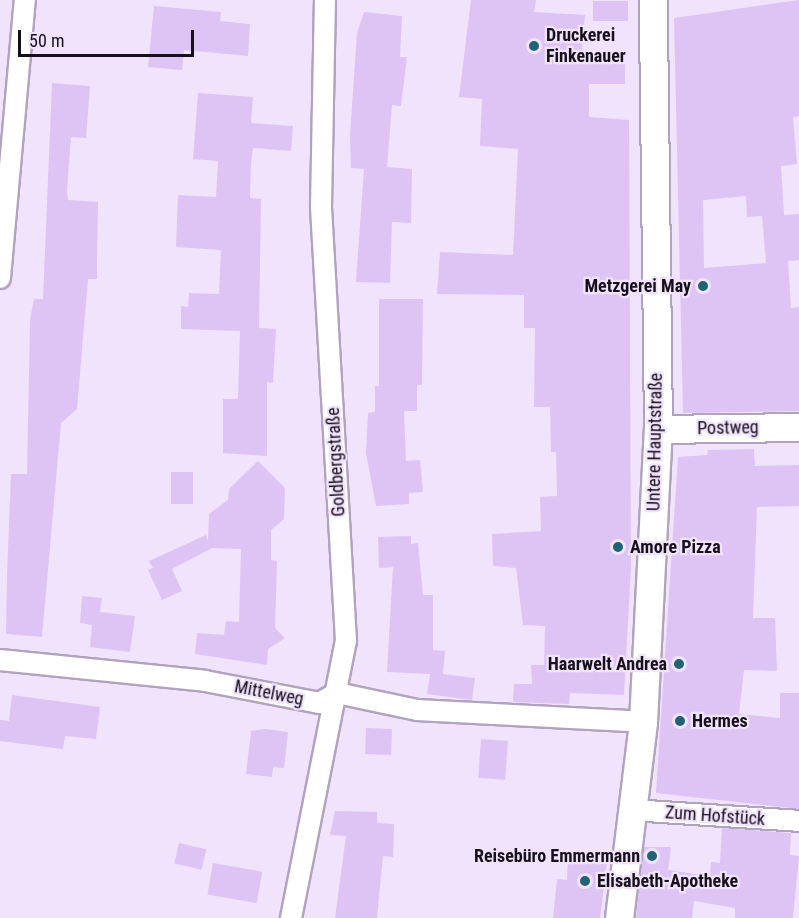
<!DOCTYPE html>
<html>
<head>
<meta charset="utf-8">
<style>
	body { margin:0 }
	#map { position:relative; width:799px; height:918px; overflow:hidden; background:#f0e3fb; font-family:"Roboto Condensed",sans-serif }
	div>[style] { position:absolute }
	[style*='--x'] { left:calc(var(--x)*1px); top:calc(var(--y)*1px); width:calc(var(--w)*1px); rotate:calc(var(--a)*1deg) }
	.building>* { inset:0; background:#dec4f4; transform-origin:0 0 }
	.roads { filter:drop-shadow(2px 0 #b1a2be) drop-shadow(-2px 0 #b1a2be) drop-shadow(0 2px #b1a2be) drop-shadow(0 -2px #b1a2be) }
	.street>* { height:20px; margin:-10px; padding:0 10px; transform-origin:10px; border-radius:10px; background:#fff }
	.secondary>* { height:27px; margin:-13.5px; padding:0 13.5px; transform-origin:13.5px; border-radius:13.5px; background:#fff }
	.dots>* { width:16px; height:16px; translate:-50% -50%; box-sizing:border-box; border:3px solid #f0e3fb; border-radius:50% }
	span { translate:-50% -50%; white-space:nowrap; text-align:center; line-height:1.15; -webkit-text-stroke:4.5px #f0e3fb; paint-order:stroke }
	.poi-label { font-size:18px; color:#16101a; font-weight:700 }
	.left { translate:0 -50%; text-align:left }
	.right { translate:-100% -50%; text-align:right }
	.street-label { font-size:18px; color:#16101a }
	.scale { position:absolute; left:18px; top:30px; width:176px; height:27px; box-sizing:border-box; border:3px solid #16101a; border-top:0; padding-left:8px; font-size:18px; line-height:21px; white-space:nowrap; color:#16101a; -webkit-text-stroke:4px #f0e3fb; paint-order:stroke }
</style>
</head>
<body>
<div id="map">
	<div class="building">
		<i style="clip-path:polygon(471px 0,536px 0,534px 12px,585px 15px,581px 61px,625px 61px,625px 84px,589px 84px,589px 117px,629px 120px,631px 566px,624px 695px,570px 693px,569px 704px,513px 702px,514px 684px,532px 684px,531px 665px,544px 665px,545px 626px,523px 625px,516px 568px,493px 566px,492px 534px,541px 531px,540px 497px,557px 496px,556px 452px,551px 452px,550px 407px,534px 407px,535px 328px,524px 328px,524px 295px,437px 294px,440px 252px,513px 255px,518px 149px,480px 146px,482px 99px,459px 97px)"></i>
		<i style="clip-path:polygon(evenodd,799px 0,799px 116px,793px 117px,797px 164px,781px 166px,784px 215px,799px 214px,799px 260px,788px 261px,791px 308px,799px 307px,799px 411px,683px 413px,674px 18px,799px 0,746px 196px,747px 217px,762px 216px,766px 263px,704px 268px,703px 200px,746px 196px)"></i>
		<i style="left:593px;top:1px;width:35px;height:20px"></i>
		<i style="clip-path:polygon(154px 6px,221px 12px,220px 21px,250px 24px,248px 56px,184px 50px,182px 70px,148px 67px)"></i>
		<i style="clip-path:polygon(364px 12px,402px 16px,400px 57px,407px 57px,401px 106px,392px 105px,387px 167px,412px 169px,411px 223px,392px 222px,390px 283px,356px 282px,364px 169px,351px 168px,350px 135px,357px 33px)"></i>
		<i style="clip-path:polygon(52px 83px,90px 86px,86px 138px,71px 137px,67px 190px,68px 200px,98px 202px,97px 258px,97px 279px,88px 279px,77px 409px,61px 423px,42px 637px,6px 634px,7px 576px,11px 474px,27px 474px,30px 320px,34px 299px,43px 299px)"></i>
		<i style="clip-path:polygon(198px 93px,253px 97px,251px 123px,293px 126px,291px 151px,253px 148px,251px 163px,250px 198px,261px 199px,259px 328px,276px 329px,273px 383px,267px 382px,267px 456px,223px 453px,223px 399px,238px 399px,240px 331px,181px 329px,181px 306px,188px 307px,189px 293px,219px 294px,221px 250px,176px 247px,178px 195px,216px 197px,218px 161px,193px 159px)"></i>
		<i style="clip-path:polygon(379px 299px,423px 299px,422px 385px,417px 385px,417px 411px,404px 411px,406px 461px,420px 460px,423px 492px,409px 493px,409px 504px,376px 506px,366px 453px,368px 413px,375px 412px,375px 386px,379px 386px)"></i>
		<i style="clip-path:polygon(754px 449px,755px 466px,799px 465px,799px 506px,757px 507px,753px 618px,775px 618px,777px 671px,744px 670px,739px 714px,780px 718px,780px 693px,799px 693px,799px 809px,656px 793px,678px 457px,707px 455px,708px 450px)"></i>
		<i style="clip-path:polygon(258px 461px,285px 488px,284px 519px,271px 530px,271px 560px,277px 561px,275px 628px,285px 638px,268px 649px,267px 665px,195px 654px,197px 633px,224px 635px,226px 621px,239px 622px,241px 549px,212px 548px,172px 569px,182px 591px,162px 600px,148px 570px,153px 568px,149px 561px,206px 535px,208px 541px,209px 514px,228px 500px,229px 489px)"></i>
		<i style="left:193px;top:472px;width:32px;height:22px;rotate:90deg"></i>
		<i style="clip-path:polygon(411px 536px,411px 544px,418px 543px,423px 595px,433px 595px,433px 650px,445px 651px,443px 674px,475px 678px,472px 700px,427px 694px,430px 674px,387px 672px,393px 567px,379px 568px,378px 537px)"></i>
		<i style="clip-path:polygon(82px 596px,102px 598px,100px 612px,135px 616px,130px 652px,90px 647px,92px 625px,80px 623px)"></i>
		<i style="clip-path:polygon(12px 695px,100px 707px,96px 739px,65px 736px,63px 749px,0 741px,0 720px,9px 721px)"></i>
		<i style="left:366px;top:728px;width:26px;height:26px;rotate:2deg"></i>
		<i style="clip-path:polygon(266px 729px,288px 732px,284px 768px,273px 767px,272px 777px,246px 774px,251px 731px)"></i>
		<i style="left:481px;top:739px;width:27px;height:39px;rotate:4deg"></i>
		<i style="clip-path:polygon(335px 811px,377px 812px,377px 823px,394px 824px,393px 857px,383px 856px,377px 918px,335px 918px,346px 836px,330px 835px)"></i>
		<i style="clip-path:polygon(722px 828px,791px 833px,790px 855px,799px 856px,793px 918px,735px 918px,735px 908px,694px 901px,692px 918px,636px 918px,644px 847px,671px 847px,668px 870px,710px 876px,711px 862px,720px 863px)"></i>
		<i style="left:179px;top:843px;width:28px;height:21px;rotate:13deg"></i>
		<i style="clip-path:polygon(568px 858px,607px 862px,600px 918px,553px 918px,557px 879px,567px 880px)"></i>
		<i style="left:213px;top:863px;width:50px;height:32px;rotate:10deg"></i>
	</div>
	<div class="roads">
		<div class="street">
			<i style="--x:0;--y:278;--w:279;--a:-84.9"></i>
			<i style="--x:0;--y:660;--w:206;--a:5.8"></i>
			<i style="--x:205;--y:681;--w:116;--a:10.9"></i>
			<i style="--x:319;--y:703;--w:21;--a:-29"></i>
			<i style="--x:337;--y:693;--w:82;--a:12"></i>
			<i style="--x:417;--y:710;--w:226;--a:3"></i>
			<i style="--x:631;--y:810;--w:168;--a:3.7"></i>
			<i style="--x:291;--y:918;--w:282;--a:-78.8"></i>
			<i style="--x:346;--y:641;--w:436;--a:-93.3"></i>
			<i style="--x:321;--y:206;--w:206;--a:-88.9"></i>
		</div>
		<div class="secondary">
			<i style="--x:658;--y:429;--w:141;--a:-0.8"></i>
			<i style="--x:619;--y:918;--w:197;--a:-83"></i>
			<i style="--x:643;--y:722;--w:293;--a:-87.1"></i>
			<i style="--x:658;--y:429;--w:429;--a:-90.7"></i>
		</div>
	</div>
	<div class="dots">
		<i style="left:534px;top:46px;background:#1f6375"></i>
		<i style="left:703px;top:286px;background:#1f6375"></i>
		<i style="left:618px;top:547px;background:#1f6375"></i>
		<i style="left:679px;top:664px;background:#1f6375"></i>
		<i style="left:680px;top:721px;background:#1f6375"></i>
		<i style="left:652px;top:856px;background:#1f6375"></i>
		<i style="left:585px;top:881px;background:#1f6375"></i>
	</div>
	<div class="poi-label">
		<span class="left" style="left:546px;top:46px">Druckerei<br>Finkenauer</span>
		<span class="right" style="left:691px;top:286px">Metzgerei May</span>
		<span class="left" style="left:630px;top:547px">Amore Pizza</span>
		<span class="right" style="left:667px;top:664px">Haarwelt Andrea</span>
		<span class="left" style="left:692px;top:721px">Hermes</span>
		<span class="right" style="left:640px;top:856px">Reisebüro Emmermann</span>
		<span class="left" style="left:597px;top:881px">Elisabeth-Apotheke</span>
	</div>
	<div class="street-label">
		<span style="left:728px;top:428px;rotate:-1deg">Postweg</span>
		<span style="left:655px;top:442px;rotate:-89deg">Untere Hauptstraße</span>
		<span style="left:336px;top:462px;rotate:-93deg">Goldbergstraße</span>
		<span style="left:269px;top:693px;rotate:11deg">Mittelweg</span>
		<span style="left:715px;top:816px;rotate:4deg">Zum Hofstück</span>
	</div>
	<div class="scale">50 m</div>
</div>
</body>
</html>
